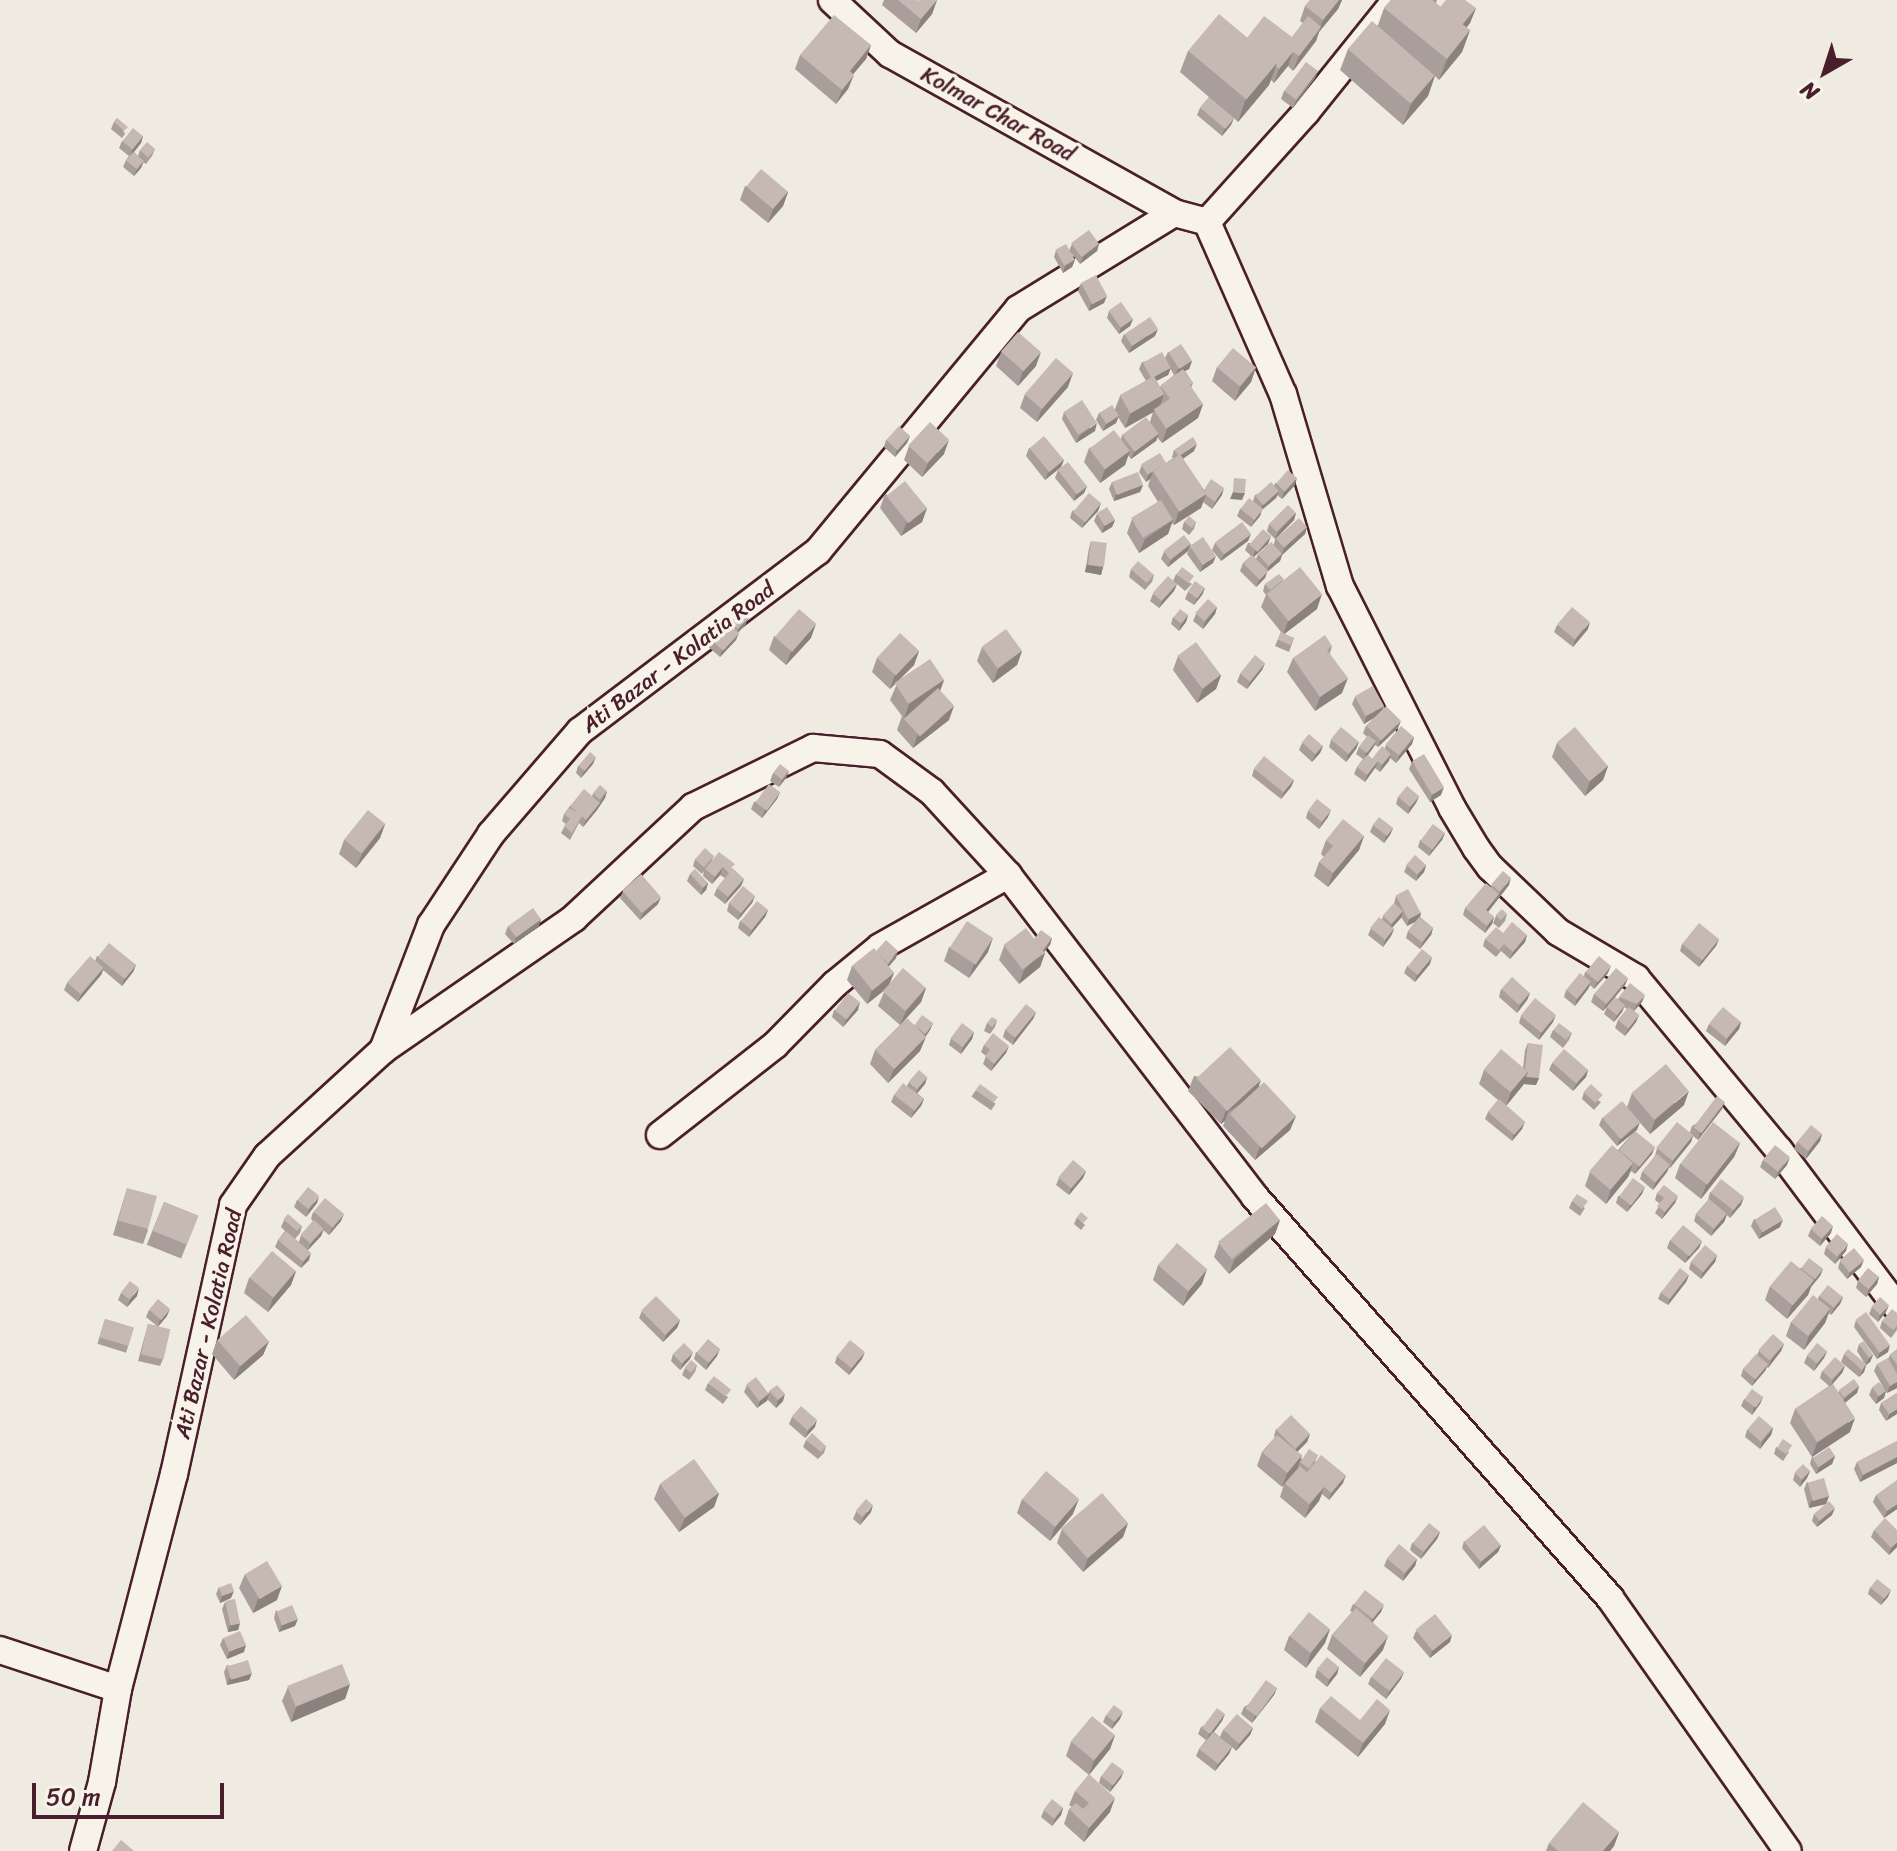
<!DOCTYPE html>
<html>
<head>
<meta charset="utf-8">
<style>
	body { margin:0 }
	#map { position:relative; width:1897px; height:1851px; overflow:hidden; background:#f0ebe0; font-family:Sriracha,sans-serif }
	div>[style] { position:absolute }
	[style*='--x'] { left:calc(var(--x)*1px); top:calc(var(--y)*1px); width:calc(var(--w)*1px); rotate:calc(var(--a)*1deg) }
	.roads { filter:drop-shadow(2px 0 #4a1f2b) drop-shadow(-2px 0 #4a1f2b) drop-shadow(0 2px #4a1f2b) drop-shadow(0 -2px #4a1f2b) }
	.street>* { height:26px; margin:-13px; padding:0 13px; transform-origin:13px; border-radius:13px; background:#f7f3e8 }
	.wall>* { inset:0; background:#aa9e9a; transform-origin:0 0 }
	.shaded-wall>* { inset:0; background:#8b817d }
	.building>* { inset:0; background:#c6b8b3; transform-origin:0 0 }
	span { translate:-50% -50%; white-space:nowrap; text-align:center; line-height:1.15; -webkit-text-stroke:7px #f7f3e8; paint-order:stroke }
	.street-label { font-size:22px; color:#4a1f2b }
	.north { position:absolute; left:1785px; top:32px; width:80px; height:80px; -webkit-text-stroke:6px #f7f3e8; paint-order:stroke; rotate:219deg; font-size:22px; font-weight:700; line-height:32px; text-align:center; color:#4a1f2b }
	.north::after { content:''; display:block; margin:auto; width:28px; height:36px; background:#4a1f2b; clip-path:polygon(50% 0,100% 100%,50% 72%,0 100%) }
	.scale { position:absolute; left:32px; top:1783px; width:192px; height:36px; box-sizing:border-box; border:4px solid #4a1f2b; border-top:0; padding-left:10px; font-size:24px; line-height:28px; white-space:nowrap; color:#4a1f2b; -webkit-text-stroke:6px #f7f3e8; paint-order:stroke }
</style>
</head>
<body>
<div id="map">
	<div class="roads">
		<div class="street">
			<i style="--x:832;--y:0;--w:79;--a:43"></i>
			<i style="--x:890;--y:54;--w:325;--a:29.2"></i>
			<i style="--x:1207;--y:222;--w:188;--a:66.2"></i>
			<i style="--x:1283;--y:394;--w:200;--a:73.5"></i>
			<i style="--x:1340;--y:586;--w:249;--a:63.2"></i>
			<i style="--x:1452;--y:808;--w:47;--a:59"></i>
			<i style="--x:1476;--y:848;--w:24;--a:54"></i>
			<i style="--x:1490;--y:867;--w:94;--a:43.7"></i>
			<i style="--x:1558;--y:932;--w:91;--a:30.5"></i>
			<i style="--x:1636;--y:978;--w:224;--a:50.3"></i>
			<i style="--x:1779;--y:1150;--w:196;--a:53.1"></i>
			<i style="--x:383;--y:1050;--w:232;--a:-34.6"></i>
			<i style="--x:574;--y:918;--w:163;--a:-43"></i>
			<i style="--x:693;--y:807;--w:134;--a:-26.2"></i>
			<i style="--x:813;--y:748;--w:67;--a:5.1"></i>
			<i style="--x:880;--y:754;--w:64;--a:36.2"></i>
			<i style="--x:932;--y:792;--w:113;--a:47.5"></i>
			<i style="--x:1008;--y:875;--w:406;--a:52.5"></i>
			<i style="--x:1255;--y:1197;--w:536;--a:48.48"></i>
			<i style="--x:1610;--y:1598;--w:309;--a:54.9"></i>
			<i style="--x:660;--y:1135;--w:146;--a:-38"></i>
			<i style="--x:775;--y:1045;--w:86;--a:-45.5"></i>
			<i style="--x:835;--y:984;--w:58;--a:-39.4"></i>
			<i style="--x:880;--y:947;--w:147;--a:-29.4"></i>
			<i style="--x:0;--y:1650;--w:124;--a:18.3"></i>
			<i style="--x:83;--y:1851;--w:72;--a:-74.6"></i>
			<i style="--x:102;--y:1782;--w:94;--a:-80.2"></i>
			<i style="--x:118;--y:1689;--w:222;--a:-75.4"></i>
			<i style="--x:174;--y:1474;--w:275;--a:-77.6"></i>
			<i style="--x:233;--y:1205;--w:60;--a:-55.2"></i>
			<i style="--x:267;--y:1156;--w:157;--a:-42.4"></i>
			<i style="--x:383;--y:1050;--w:134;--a:-69"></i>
			<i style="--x:431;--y:925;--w:109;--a:-56.6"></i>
			<i style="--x:491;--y:834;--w:136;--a:-49.2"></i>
			<i style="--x:580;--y:731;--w:298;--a:-37.1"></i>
			<i style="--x:818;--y:551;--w:314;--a:-50.4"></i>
			<i style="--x:1018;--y:309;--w:183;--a:-31.6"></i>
			<i style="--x:1174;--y:213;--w:34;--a:15"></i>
			<i style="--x:1207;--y:222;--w:148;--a:-48"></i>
			<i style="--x:1306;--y:112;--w:144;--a:-51.2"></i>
		</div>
	</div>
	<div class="wall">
		<i style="clip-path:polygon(884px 0,916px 0,918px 1px,937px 0,932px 14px,916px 33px,882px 5px)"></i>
		<i style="clip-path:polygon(1310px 0,1342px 0,1338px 9px,1319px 32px,1316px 41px,1293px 71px,1288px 66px,1274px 83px,1271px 80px,1269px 85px,1238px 122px,1234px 118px,1231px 125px,1222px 136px,1197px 115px,1200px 108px,1209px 97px,1180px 72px,1188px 51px,1247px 38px,1292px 37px,1303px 23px,1300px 21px,1305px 6px)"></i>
		<i style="clip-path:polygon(1391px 0,1437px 0,1436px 3px,1440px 7px,1476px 8px,1470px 23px,1466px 28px,1470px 30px,1462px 52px,1439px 80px,1435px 76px,1428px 96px,1403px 125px,1340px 70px,1348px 49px,1378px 25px,1384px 8px)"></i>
		<i style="clip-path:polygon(871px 45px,866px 59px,853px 74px,848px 89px,836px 104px,795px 69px,800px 55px)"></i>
		<i style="clip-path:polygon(1318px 71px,1315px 78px,1293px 108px,1281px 99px,1284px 91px)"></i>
		<i style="clip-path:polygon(117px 118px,125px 134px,122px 138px,111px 129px,114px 122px)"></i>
		<i style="clip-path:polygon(143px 136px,141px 143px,134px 152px,138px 156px,140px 150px,155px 149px,152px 156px,146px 164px,143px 162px,141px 168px,134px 176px,123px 167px,126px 160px,129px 156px,119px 148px,122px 141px)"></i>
		<i style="clip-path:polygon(745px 186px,788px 192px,783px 206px,768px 223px,740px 200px)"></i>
		<i style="clip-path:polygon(1072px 244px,1099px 244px,1097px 251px,1080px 264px,1071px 253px,1075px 260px,1072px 267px,1063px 273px,1054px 257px,1056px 250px,1069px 251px)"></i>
		<i style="clip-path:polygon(1081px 283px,1104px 303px,1089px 311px,1078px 291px)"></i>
		<i style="clip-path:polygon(1109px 311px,1133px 319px,1130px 326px,1119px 334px,1107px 318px)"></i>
		<i style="clip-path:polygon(1124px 334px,1155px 336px,1129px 353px,1121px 341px)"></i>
		<i style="clip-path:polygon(1001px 352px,1036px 366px,1018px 386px,996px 366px)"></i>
		<i style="clip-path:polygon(evenodd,1168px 352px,1192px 361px,1189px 369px,1185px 371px,1193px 383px,1191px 388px,1203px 404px,1198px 418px,1162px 443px,1157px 437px,1156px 441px,1131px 459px,1128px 455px,1125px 465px,1100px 483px,1084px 462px,1089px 448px,1121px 439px,1122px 435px,1150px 422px,1153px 412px,1125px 428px,1118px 417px,1116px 423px,1103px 431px,1096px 420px,1099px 413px,1115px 409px,1120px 396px,1146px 381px,1139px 369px,1142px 362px,1165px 358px,1168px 352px,1170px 368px,1174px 375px,1160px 387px,1156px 381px,1168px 375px,1170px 368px)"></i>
		<i style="clip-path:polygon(1217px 367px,1256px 367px,1251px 382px,1235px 401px,1212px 381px)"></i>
		<i style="clip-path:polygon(1068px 387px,1037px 422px,1020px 408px,1025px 394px)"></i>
		<i style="clip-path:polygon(1064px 412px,1095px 431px,1076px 443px,1062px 419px)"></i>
		<i style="clip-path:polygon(910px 436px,907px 443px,895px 457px,884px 447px,886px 440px)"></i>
		<i style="clip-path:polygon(909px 446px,944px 454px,922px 477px,904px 460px)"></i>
		<i style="clip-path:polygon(1029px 448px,1064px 460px,1061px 467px,1045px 480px,1026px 456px)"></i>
		<i style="clip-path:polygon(1174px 450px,1194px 451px,1183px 459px,1204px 490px,1222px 495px,1212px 509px,1203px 502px,1201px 508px,1174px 525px,1172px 523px,1168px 534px,1139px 553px,1127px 533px,1132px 519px,1158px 502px,1148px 486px,1150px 479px,1146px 482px,1139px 472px,1142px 465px,1166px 463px,1173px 458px,1172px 457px)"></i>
		<i style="clip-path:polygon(1058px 470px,1087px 486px,1084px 493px,1074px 501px,1055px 478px)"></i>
		<i style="clip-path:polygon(1112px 482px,1143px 485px,1140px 492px,1114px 501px,1109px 489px)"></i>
		<i style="clip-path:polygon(1275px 483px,1295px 485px,1282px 499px,1277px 495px,1276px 498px,1262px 509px,1260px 516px,1251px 527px,1237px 516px,1240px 509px,1253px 501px,1255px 495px,1274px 486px)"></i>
		<i style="clip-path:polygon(885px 494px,927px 508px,922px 522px,901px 536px,880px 508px)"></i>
		<i style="clip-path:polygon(1101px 503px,1098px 511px,1082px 528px,1070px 518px,1072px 511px)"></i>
		<i style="clip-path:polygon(1296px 513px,1294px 520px,1277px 538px,1307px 527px,1305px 534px,1282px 555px,1280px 561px,1267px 572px,1265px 578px,1256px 587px,1240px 571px,1243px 563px,1251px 556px,1245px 550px,1248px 543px,1268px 544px,1254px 557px,1256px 559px,1258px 554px,1274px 544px,1275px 539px,1267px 531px,1269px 524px)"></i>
		<i style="clip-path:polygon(1097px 514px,1115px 520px,1112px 527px,1102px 533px,1094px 521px)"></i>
		<i style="clip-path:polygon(1184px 522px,1196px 522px,1194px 529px,1189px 535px,1182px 529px)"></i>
		<i style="clip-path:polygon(1091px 541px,1103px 567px,1101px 575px,1085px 572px,1089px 548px)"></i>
		<i style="clip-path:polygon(1248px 541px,1221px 561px,1212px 550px,1215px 543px)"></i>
		<i style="clip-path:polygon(1191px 544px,1188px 551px,1168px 567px,1161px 559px,1164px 552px)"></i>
		<i style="clip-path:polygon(1190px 547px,1213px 563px,1200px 572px,1187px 554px)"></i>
		<i style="clip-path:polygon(1131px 569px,1154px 575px,1152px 582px,1145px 590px,1129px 577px)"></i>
		<i style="clip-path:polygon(1176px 574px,1192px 584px,1185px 591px,1177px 584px,1174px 591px,1159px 608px,1150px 601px,1153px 594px,1173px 581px)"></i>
		<i style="clip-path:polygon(1284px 580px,1317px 609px,1284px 634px,1294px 638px,1289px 652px,1275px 646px,1281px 632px,1261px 607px,1266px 595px,1263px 591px,1265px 584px)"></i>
		<i style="clip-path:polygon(1205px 588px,1202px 595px,1194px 605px,1185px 599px,1188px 592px)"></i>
		<i style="clip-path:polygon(1217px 607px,1215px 614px,1203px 629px,1193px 621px,1196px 614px)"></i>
		<i style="clip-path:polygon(1188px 615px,1186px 622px,1179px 631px,1171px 624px,1173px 617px)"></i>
		<i style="clip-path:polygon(732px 622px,746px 624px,738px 632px,736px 640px,720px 657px,705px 644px,708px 637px,730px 625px)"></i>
		<i style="clip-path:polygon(1557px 625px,1588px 629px,1573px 647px,1554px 632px)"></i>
		<i style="clip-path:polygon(774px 636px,811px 638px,786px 665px,769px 650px)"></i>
		<i style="clip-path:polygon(1332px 646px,1330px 653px,1342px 693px,1315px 711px,1287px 672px,1293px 658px)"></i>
		<i style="clip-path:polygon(982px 647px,1022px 651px,1017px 665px,993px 683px,977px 661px)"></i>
		<i style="clip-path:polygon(919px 651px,914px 665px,890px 689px,872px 672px,877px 658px)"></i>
		<i style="clip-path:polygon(1178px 656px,1221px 675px,1216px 689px,1197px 703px,1173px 670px)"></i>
		<i style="clip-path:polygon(1265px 663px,1262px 670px,1247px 689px,1237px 682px,1240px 674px)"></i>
		<i style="clip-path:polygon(944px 680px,940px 690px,949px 720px,913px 748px,897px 730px,902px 716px,890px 700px,896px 686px)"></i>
		<i style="clip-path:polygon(1355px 697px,1383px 710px,1398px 728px,1378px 747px,1375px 745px,1368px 755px,1372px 759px,1385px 748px,1386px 745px,1414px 737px,1412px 744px,1396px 763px,1390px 758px,1380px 772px,1375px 768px,1365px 782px,1354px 774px,1357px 767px,1363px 759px,1356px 754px,1359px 747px,1367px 737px,1363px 733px,1366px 726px,1376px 716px,1364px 724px,1352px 704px)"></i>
		<i style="clip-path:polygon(1331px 740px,1359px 742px,1356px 749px,1346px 762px,1329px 747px)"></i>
		<i style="clip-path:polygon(1302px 743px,1323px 746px,1320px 753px,1312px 762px,1299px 750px)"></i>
		<i style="clip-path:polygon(1557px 743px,1608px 766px,1603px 780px,1585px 796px,1552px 757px)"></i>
		<i style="clip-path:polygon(1412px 762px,1441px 795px,1430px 802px,1409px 769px)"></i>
		<i style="clip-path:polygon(593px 764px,581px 778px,576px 773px,578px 766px)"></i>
		<i style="clip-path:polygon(1254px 769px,1294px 780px,1291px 787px,1281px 799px,1252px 776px)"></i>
		<i style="clip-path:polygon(789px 771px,786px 778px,779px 787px,770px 781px,773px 773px)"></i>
		<i style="clip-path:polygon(607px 791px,605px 798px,597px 810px,583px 827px,579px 823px,570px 840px,561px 833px,566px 824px,562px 821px,564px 814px,570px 806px,592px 796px,593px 794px)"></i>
		<i style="clip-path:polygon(780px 792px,777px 799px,762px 818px,751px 809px,754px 802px)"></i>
		<i style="clip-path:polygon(1419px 796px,1416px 803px,1408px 814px,1396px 804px,1398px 797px)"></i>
		<i style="clip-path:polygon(1308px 811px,1328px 817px,1319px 829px,1306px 818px)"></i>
		<i style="clip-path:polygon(385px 824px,380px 838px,356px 868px,339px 854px,344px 840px)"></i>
		<i style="clip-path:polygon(1373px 825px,1393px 828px,1390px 835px,1384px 843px,1370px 832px)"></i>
		<i style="clip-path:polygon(1445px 833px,1442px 840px,1429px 856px,1418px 847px,1420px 840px)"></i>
		<i style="clip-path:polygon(1364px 836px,1359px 850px,1328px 887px,1314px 876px,1319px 862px,1324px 857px,1321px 854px,1326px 840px)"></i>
		<i style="clip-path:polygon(714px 856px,712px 860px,733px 869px,744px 879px,741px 886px,725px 904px,714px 895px,717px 888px,725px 878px,720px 875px,712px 884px,703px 876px,704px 871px,702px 874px,693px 866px,695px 859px)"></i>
		<i style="clip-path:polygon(1407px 865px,1426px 865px,1424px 872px,1416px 881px,1404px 872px)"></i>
		<i style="clip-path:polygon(690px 874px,708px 883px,706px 890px,701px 895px,687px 881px)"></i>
		<i style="clip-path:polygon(1492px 885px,1509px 885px,1488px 912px,1494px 917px,1492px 924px,1485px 933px,1463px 915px,1465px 908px,1491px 887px)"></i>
		<i style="clip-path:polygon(623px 891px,658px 904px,640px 920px,620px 898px)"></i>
		<i style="clip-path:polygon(755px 896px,752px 903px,738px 920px,727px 911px,729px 903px)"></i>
		<i style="clip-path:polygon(1396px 896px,1421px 913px,1420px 917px,1433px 928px,1431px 935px,1420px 949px,1406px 938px,1408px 931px,1416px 921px,1407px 926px,1401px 917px,1392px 928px,1394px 929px,1391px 936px,1383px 947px,1368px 935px,1371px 928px,1382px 920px,1383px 916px,1394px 904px)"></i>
		<i style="clip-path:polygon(768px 910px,765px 917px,749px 937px,738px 928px,740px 921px)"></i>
		<i style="clip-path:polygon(1507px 914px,1505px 921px,1499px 928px,1493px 923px,1496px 916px)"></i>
		<i style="clip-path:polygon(508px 926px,539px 926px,514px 944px,505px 934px)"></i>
		<i style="clip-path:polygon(1503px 933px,1527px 935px,1525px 942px,1510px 959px,1501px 951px,1496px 957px,1483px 946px,1485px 939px)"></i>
		<i style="clip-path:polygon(1052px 938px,1050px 945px,1044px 952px,1045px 953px,1040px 967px,1019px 984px,999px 960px,1004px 946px,1034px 939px)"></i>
		<i style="clip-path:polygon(1719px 939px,1716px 946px,1699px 967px,1680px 951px,1682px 944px)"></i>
		<i style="clip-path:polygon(949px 947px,988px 952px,969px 978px,944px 961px)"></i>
		<i style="clip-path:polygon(876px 951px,896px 958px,888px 967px,894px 973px,889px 985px,926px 988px,921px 1002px,904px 1021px,914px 1025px,933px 1023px,930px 1030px,925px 1037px,920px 1051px,888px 1083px,870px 1064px,875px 1050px,900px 1025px,878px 1006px,885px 990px,867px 1004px,847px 980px,852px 966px)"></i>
		<i style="clip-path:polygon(97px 956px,136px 965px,133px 972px,122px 986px,103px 970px,101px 975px,78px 1002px,64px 990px,67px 983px,95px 961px)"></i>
		<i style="clip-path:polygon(1430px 964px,1415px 982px,1404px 973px,1407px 966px)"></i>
		<i style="clip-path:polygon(1585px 972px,1608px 973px,1594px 989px,1590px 985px,1588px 989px,1575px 1006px,1564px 997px,1566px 990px,1584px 976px)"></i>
		<i style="clip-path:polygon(1628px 978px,1625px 985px,1615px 997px,1618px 1000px,1619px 997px,1642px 1002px,1634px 1011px,1639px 1015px,1636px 1022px,1625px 1036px,1615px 1028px,1618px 1020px,1627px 1009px,1624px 1007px,1622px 1012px,1614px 1022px,1604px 1014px,1607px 1007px,1603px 1011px,1591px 1002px,1594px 994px)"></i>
		<i style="clip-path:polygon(1501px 989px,1530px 993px,1527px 1000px,1517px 1013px,1499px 997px)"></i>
		<i style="clip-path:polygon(834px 1010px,858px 1010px,843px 1027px,832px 1017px)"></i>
		<i style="clip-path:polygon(1036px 1012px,1033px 1019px,1013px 1045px,1003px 1037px,1005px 1030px)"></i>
		<i style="clip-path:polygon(1521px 1016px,1553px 1022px,1539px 1040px,1519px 1023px)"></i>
		<i style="clip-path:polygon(997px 1020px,995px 1027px,990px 1034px,984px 1031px,987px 1023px)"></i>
		<i style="clip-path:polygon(1741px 1022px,1739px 1029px,1725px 1046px,1706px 1031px,1709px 1024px)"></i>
		<i style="clip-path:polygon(1553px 1030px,1572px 1033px,1569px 1040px,1563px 1048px,1550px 1037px)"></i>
		<i style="clip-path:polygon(974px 1032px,972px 1039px,961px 1054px,949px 1045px,951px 1038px)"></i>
		<i style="clip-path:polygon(1528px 1043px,1539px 1078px,1536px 1085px,1524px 1084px,1506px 1106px,1522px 1129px,1512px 1141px,1485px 1119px,1488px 1112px,1498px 1100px,1479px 1084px,1484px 1070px,1523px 1068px,1525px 1050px)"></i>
		<i style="clip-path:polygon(984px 1045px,1006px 1053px,991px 1071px,983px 1064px,986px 1056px,981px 1052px)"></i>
		<i style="clip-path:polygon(1552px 1063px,1588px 1070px,1586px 1077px,1573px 1091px,1549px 1070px)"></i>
		<i style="clip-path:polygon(1194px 1076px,1259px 1086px,1296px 1116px,1290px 1130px,1255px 1160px,1223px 1126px,1225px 1121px,1221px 1124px,1188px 1091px)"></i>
		<i style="clip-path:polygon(927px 1077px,925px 1084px,917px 1093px,924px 1099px,921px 1106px,911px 1118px,891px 1102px,894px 1095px,907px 1086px,909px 1082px)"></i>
		<i style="left:976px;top:1090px;width:24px;height:8px;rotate:35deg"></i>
		<i style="clip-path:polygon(1584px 1092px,1601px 1102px,1594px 1110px,1582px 1099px)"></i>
		<i style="clip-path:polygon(1632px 1093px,1684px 1105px,1650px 1134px,1627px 1108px,1640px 1122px,1635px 1131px,1652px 1154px,1635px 1174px,1631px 1171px,1628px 1177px,1606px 1204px,1585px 1186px,1590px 1172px,1618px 1150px,1633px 1133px,1617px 1146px,1599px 1125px,1602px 1118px,1627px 1107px)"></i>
		<i style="clip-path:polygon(1722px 1109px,1698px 1140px,1693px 1136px,1691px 1142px,1670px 1168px,1669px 1167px,1667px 1172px,1653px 1190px,1640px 1179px,1642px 1172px,1655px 1156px,1657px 1148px,1690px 1132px,1692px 1126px)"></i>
		<i style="clip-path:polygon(1822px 1134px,1820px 1141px,1806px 1159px,1794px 1149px,1797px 1142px)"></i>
		<i style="clip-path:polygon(1740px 1143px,1734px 1157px,1701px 1199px,1675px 1178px,1680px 1164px)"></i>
		<i style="clip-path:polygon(1763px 1160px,1787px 1165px,1775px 1179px,1760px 1167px)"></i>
		<i style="clip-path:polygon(1086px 1171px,1083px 1178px,1069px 1195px,1056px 1185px,1059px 1178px)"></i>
		<i style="clip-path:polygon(127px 1188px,148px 1230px,143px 1244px,113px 1235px)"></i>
		<i style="clip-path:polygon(1710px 1192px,1741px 1205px,1730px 1218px,1727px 1215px,1724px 1222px,1711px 1236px,1694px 1221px,1696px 1214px,1708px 1200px)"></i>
		<i style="clip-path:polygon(1657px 1193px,1675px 1203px,1662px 1219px,1655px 1213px,1660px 1204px,1655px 1200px)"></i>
		<i style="clip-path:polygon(1642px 1194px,1627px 1212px,1616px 1203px,1618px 1196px)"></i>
		<i style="clip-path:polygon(297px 1200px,317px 1203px,306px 1217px,294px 1207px)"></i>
		<i style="clip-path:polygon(1572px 1201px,1585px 1208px,1580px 1216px,1569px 1208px)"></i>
		<i style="left:164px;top:1202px;width:37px;height:46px;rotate:22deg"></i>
		<i style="clip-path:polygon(313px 1212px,341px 1221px,329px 1235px,323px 1230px,321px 1236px,308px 1250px,309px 1260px,301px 1268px,275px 1247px,278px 1240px,285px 1231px,281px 1227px,284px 1220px,302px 1226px,300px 1233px,295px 1239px,299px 1242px,301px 1235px,313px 1221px,311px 1219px)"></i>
		<i style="clip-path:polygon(1077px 1217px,1085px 1225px,1081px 1230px,1074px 1224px)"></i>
		<i style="clip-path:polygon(1754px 1219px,1780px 1227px,1759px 1239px,1751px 1226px)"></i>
		<i style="clip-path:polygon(1280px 1220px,1275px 1234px,1229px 1274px,1214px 1257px,1219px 1243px)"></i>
		<i style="clip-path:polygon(1811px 1229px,1831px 1233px,1820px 1246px,1808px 1236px)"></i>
		<i style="clip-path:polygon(1670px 1240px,1702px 1241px,1699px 1248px,1685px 1263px,1667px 1248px)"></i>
		<i style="clip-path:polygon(1826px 1247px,1846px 1251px,1835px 1264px,1824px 1254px)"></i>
		<i style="clip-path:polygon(1717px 1255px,1715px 1262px,1701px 1279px,1689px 1269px,1691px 1262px)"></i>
		<i style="clip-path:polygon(1840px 1261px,1861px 1267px,1847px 1279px,1838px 1268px)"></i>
		<i style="clip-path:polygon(1158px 1265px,1202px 1284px,1183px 1306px,1153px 1280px)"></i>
		<i style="clip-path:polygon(1800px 1268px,1823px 1269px,1820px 1276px,1811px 1287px,1808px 1295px,1787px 1319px,1765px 1300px,1770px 1286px)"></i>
		<i style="clip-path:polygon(296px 1271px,291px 1285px,268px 1312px,244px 1293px,249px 1278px)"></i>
		<i style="clip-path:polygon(1689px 1275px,1686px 1282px,1668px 1305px,1658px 1299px,1661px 1292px)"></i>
		<i style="clip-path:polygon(1879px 1277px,1877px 1284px,1866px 1297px,1856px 1288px,1858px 1281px)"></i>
		<i style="clip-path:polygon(121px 1293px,137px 1296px,127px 1307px,118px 1300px)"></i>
		<i style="clip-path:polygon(1819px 1296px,1843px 1297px,1840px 1304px,1831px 1315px,1829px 1313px,1825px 1323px,1804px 1350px,1786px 1336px,1791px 1322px,1818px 1299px)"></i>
		<i style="clip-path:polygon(1872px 1307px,1886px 1312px,1878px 1322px,1869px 1314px)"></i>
		<i style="clip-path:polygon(149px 1310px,167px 1316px,158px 1326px,163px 1359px,160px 1366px,138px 1361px,148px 1324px,157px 1326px,146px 1317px)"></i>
		<i style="clip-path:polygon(642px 1311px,680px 1320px,677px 1328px,663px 1342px,639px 1318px)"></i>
		<i style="clip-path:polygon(1897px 1313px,1897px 1330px,1891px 1338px,1880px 1328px,1882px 1321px)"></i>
		<i style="left:105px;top:1319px;width:30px;height:26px;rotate:17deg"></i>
		<i style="clip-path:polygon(1856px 1320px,1888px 1352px,1877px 1359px,1854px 1327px)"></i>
		<i style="clip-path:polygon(217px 1340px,269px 1341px,263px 1355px,234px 1380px,212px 1354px)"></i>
		<i style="clip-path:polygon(1784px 1344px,1781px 1351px,1768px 1368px,1767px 1367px,1765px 1371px,1752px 1386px,1741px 1376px,1743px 1369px,1757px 1355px,1759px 1351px)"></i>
		<i style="clip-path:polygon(1859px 1344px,1873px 1355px,1870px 1362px,1866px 1365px,1864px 1372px,1859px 1377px,1841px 1362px,1844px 1354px,1865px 1364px,1857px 1351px)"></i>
		<i style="clip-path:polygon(1897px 1349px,1897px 1388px,1887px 1393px,1886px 1391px,1884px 1398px,1876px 1404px,1869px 1395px,1872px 1388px,1883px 1387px,1874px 1371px,1877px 1364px,1888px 1359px,1890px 1355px)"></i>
		<i style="clip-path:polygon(1827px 1351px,1824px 1358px,1814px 1371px,1804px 1363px,1807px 1356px)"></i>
		<i style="clip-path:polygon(696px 1352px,717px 1356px,706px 1370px,694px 1359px)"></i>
		<i style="clip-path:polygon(673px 1354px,690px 1359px,680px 1370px,671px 1361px)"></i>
		<i style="clip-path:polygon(837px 1356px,862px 1359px,849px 1375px,835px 1363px)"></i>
		<i style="clip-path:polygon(697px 1365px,695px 1372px,689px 1380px,682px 1375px,685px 1368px)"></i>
		<i style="clip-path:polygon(1845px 1366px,1842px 1373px,1832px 1384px,1839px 1393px,1839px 1391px,1859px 1386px,1857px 1393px,1845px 1403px,1850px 1432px,1812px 1457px,1790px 1423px,1795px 1409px,1829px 1386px,1820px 1378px,1822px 1371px)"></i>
		<i style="clip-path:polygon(708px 1383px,728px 1397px,723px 1404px,705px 1390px)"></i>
		<i style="clip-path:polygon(747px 1385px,769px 1393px,769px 1391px,783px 1401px,776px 1408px,767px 1399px,757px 1408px,744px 1392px)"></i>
		<i style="clip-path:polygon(1897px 1393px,1886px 1421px,1879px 1410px,1881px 1403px)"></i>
		<i style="clip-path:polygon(1763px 1397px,1760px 1404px,1752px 1415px,1741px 1406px,1744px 1399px)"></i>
		<i style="clip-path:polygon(792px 1417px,815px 1427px,805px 1438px,789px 1424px)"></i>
		<i style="clip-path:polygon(1773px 1428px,1771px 1435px,1760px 1449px,1745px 1437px,1747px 1430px)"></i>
		<i style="clip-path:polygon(1276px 1429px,1310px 1434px,1307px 1442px,1297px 1452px,1302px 1455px,1300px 1459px,1318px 1455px,1315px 1461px,1343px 1483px,1329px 1500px,1322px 1494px,1319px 1501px,1305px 1518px,1280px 1497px,1284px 1484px,1282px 1487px,1257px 1466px,1262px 1452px,1275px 1437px,1274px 1436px)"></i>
		<i style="clip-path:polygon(806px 1440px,826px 1446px,824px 1453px,818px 1459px,803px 1447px)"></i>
		<i style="clip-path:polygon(1897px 1441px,1897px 1463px,1860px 1482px,1854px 1469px,1857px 1462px)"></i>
		<i style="clip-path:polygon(1776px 1447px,1789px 1452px,1783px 1461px,1774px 1454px)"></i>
		<i style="clip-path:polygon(1835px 1456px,1832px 1464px,1816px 1474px,1810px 1464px,1812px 1457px)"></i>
		<i style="clip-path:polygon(1810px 1471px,1807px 1478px,1800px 1487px,1793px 1480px,1795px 1473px)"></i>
		<i style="clip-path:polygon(1807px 1482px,1829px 1496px,1826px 1504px,1809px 1508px,1804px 1489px)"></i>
		<i style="clip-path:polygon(660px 1484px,719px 1493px,714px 1507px,679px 1532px,654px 1499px)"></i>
		<i style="clip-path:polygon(1876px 1495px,1897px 1509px,1884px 1518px,1873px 1502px)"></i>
		<i style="clip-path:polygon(1022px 1499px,1073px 1514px,1050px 1541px,1017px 1513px)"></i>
		<i style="clip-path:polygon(856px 1512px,871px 1512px,860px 1525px,853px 1519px)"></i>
		<i style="clip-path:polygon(1814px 1514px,1832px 1515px,1817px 1527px,1812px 1521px)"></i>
		<i style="clip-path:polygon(1128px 1523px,1123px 1537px,1083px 1572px,1057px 1543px,1062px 1529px)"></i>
		<i style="clip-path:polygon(1874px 1530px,1897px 1547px,1889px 1555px,1871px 1537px)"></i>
		<i style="clip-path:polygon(1440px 1532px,1437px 1539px,1421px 1559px,1410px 1550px,1412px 1543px)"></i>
		<i style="clip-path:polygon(1464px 1541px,1501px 1545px,1498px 1552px,1479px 1569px,1462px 1548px)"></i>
		<i style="clip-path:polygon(1387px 1559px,1417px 1559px,1415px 1566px,1403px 1581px,1384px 1566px)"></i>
		<i style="clip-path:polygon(245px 1574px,277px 1600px,253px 1613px,239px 1588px)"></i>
		<i style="clip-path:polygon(219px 1587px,231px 1598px,220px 1603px,216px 1594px)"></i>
		<i style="clip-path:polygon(1870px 1587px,1888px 1597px,1881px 1605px,1868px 1594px)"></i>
		<i style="clip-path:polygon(225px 1602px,240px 1623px,238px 1630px,228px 1632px,222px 1609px)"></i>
		<i style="clip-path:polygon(1353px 1604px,1381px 1612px,1373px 1622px,1383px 1650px,1360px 1677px,1327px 1649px,1332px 1635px,1352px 1612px,1350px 1611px)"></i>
		<i style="clip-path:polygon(276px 1610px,295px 1626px,279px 1632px,274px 1618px)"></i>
		<i style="clip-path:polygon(1330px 1629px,1325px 1643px,1306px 1668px,1284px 1650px,1289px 1636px)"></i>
		<i style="clip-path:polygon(1416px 1631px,1450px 1642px,1430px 1658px,1413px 1638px)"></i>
		<i style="clip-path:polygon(223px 1638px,244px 1652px,227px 1659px,220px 1645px)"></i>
		<i style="clip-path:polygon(227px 1665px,252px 1673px,249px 1680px,227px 1685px,224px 1672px)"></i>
		<i style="clip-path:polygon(1339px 1667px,1337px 1674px,1327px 1687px,1315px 1677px,1317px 1670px)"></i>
		<i style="clip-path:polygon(1404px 1672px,1401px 1679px,1386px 1699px,1368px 1684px,1371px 1677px)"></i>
		<i style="clip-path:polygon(350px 1684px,345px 1699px,291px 1722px,282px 1701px,288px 1687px)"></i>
		<i style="clip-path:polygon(1277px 1688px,1274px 1695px,1252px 1723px,1241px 1714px,1244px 1707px)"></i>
		<i style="clip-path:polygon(1320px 1708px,1360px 1720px,1385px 1724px,1358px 1757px,1315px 1722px)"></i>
		<i style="clip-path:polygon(1225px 1714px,1222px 1721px,1214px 1732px,1220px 1737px,1223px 1730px,1253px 1728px,1250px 1735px,1236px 1751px,1232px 1747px,1229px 1754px,1215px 1771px,1196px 1756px,1199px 1749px,1206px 1740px,1198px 1734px,1201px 1727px)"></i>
		<i style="clip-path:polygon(1106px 1715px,1120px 1719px,1112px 1729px,1103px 1722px)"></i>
		<i style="clip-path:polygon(1115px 1735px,1110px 1749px,1089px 1775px,1066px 1756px,1071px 1742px)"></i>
		<i style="clip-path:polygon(1101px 1776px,1121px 1778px,1110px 1792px,1099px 1783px)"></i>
		<i style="clip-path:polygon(1075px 1791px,1110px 1812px,1084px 1842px,1064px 1824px,1069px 1809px,1072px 1807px,1069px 1805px)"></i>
		<i style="clip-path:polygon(1063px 1808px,1061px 1815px,1052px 1826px,1041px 1817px,1044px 1810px)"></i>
		<i style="clip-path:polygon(1619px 1832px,1614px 1846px,1610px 1851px,1546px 1851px,1549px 1843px)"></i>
	</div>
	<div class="shaded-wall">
		<i style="clip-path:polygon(937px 0,932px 14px,916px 33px,921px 19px)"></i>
		<i style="clip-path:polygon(1339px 0,1342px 0,1338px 9px,1319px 32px,1316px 41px,1293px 71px,1299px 56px,1319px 30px,1323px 20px)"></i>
		<i style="clip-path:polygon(1476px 8px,1470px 23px,1454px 43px,1459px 29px)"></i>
		<i style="clip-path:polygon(1470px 30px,1462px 52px,1439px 80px,1447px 59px)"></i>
		<i style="clip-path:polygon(871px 45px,866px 59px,844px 85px,850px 71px)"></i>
		<i style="clip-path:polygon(1293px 52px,1288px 66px,1274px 83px,1279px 69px)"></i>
		<i style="clip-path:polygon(1277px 63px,1269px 85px,1238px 122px,1245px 101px)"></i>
		<i style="clip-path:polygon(1318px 71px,1315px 78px,1293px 108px,1296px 100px)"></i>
		<i style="clip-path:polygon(854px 75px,848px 89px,836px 104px,842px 90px)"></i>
		<i style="clip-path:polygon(1435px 75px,1428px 96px,1403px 125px,1411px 104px)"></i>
		<i style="clip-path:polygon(1234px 118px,1231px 125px,1222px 136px,1224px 129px)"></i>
		<i style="clip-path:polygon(143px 136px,141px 143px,130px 157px,132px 150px)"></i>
		<i style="clip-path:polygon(144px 161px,141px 168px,134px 176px,137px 169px)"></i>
		<i style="clip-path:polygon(788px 192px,783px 206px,768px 223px,773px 209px)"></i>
		<i style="clip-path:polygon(1099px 244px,1097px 251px,1080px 264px,1083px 257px)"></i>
		<i style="clip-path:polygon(1075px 260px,1072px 267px,1063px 273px,1065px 266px)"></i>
		<i style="clip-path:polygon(1107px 296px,1104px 303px,1089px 311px,1091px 304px)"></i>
		<i style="clip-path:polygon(1133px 319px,1130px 326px,1119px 334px,1121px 327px)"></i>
		<i style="clip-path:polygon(1158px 329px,1155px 336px,1129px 353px,1132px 346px)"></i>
		<i style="clip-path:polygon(1041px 352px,1036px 366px,1018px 386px,1023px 371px)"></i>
		<i style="clip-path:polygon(1192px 361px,1189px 369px,1175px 376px,1178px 369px)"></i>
		<i style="clip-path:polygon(1256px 367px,1251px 382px,1235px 401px,1240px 387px)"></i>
		<i style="clip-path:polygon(1171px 368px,1168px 375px,1148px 385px,1150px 378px)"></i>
		<i style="clip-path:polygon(1073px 373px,1068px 387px,1037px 422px,1042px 408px)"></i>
		<i style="clip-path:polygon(1164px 394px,1159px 409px,1125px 428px,1130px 414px)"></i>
		<i style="clip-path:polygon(1203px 404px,1198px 418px,1162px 443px,1167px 428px)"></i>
		<i style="clip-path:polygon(1119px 416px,1116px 423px,1103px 431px,1106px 424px)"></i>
		<i style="clip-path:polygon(1097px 423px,1095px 431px,1076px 443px,1079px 436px)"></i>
		<i style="clip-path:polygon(1159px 434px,1156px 441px,1131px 459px,1134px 452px)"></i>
		<i style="clip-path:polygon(910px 436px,907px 443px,895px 457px,897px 449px)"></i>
		<i style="clip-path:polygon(949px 440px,944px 454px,922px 477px,928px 463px)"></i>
		<i style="clip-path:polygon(1197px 444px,1194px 451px,1176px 463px,1179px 456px)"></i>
		<i style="clip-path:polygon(1130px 451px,1125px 465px,1100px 483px,1105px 469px)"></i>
		<i style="clip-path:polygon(1064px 460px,1061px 467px,1045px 480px,1048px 473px)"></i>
		<i style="clip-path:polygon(1153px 472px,1150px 479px,1146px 482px,1148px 475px)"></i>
		<i style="clip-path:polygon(1297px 478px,1295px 485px,1282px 499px,1284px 492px)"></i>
		<i style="clip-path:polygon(1143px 485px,1140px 492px,1114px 501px,1116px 494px)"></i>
		<i style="clip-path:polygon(1087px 486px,1084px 493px,1074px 501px,1076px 494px)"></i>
		<i style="clip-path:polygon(1224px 488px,1222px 495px,1212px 509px,1215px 502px)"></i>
		<i style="clip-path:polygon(1279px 491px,1276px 498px,1262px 510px,1260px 516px,1251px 527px,1263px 504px)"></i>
		<i style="clip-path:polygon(1233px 492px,1245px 493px,1242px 500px,1230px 499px)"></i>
		<i style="clip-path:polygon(1206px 494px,1201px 508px,1174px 525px,1179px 511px)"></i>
		<i style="clip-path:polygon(1101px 503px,1098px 511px,1082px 528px,1085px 521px)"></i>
		<i style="clip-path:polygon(927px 508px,922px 522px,901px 536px,907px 522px)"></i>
		<i style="clip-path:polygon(1296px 513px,1294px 520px,1275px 539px,1278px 532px)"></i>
		<i style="clip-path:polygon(1115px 520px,1112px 527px,1102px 533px,1104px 526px)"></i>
		<i style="clip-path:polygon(1173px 520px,1168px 534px,1139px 553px,1145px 539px)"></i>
		<i style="clip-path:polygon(1307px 527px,1305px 534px,1282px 555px,1280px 561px,1267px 572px,1265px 578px,1256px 587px,1259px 580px,1267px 572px,1269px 566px,1282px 554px,1284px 548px)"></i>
		<i style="clip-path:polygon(1251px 534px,1248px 541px,1221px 561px,1224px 554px)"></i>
		<i style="clip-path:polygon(1271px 536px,1268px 544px,1252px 558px,1255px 551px)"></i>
		<i style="clip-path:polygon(1191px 544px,1188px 551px,1168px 567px,1171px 560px)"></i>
		<i style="clip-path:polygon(1216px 556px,1213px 563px,1200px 572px,1203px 565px)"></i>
		<i style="clip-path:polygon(1087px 565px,1103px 567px,1101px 575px,1085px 572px)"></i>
		<i style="clip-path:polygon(1177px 584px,1174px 591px,1159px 608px,1162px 601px)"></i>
		<i style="clip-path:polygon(1205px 588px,1202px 595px,1194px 605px,1197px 598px)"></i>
		<i style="clip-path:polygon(1322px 594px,1317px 609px,1283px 635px,1288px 621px)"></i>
		<i style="clip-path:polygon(1217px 607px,1215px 614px,1203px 629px,1205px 622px)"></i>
		<i style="clip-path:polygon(1188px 615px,1186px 622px,1179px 631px,1181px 624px)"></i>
		<i style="clip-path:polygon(749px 617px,746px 624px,736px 635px,739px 628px)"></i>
		<i style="clip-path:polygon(1590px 622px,1588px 629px,1573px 647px,1575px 640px)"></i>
		<i style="clip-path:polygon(816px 624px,811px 638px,786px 665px,791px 651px)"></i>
		<i style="clip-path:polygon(739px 633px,736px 640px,720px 657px,722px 650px)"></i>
		<i style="clip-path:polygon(919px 651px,914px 665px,890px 689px,895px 675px)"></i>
		<i style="clip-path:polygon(1022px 651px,1017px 665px,993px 683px,998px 669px)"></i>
		<i style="clip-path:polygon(1265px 663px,1262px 670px,1247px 689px,1250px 682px)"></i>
		<i style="clip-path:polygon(1221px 675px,1216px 689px,1197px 703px,1203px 689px)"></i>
		<i style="clip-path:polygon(1348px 678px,1342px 693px,1315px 711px,1320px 697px)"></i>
		<i style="clip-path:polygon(944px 680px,939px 694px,904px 719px,909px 704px)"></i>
		<i style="clip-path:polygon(954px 706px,949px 720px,913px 748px,918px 734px)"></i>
		<i style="clip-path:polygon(1384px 706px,1382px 713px,1364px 724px,1366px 716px)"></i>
		<i style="clip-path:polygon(1401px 721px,1398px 728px,1378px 747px,1380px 740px)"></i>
		<i style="clip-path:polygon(1414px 737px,1412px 744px,1396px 763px,1399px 756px)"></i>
		<i style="clip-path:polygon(1376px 741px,1373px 748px,1364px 760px,1366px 753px)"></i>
		<i style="clip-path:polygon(1359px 742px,1356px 749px,1346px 762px,1348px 755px)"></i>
		<i style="clip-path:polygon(1323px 746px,1320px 753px,1312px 762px,1315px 755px)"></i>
		<i style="clip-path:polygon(1391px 754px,1389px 761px,1380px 772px,1382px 765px)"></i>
		<i style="clip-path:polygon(596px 757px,593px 764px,581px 778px,584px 771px)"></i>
		<i style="clip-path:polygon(1378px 761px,1375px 768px,1365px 782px,1367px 775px)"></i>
		<i style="clip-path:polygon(1608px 766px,1603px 780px,1585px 796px,1590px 781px)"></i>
		<i style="clip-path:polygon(789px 771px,786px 778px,779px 787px,782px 780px)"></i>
		<i style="clip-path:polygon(1294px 780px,1291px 787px,1281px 799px,1284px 792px)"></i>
		<i style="clip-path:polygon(1444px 787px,1441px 795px,1430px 802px,1432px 794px)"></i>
		<i style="clip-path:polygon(607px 791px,605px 798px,597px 810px,583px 827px,586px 820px,599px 804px)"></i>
		<i style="clip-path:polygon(780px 792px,777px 799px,762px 818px,765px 810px)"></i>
		<i style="clip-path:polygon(1419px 796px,1416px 803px,1408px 814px,1410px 807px)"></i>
		<i style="clip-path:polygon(1331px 810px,1328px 817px,1319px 829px,1322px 822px)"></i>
		<i style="clip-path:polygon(385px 824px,380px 838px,356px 868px,362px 854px)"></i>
		<i style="clip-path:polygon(1393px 828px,1390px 835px,1384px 843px,1386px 836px)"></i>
		<i style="clip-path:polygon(1445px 833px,1442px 840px,1429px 856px,1432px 849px)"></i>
		<i style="clip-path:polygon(1364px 836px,1359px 850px,1328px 887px,1333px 873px)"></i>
		<i style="clip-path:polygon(1426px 865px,1424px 872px,1416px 881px,1418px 874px)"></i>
		<i style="clip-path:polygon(723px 867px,720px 875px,712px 884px,715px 877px)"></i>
		<i style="clip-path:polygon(1511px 878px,1509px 885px,1484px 917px,1486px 910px)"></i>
		<i style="clip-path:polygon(744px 879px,741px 886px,725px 904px,728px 897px)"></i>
		<i style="clip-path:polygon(708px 883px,706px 890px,701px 895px,703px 888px)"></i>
		<i style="clip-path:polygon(755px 896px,752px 903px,738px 920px,741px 913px)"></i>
		<i style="clip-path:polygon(661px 897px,658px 904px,640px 920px,643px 913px)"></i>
		<i style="clip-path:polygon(768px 910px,765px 917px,749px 937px,752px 930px)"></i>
		<i style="clip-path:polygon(1403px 911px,1401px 918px,1389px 931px,1392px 924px)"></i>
		<i style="clip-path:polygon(1421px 913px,1419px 920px,1407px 926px,1409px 919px)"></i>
		<i style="clip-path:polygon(1494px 917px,1492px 924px,1485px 933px,1487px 926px)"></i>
		<i style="clip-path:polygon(541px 919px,539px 926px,514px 944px,516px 937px)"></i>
		<i style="clip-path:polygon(1433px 928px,1431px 935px,1420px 949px,1423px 942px)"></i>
		<i style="clip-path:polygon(1394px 929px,1391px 936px,1383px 947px,1386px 939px)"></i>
		<i style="clip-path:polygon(1527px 935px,1525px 942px,1510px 959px,1513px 952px)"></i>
		<i style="clip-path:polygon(993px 938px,988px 952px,969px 978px,974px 964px)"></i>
		<i style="clip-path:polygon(1052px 938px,1050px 945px,1040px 957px,1045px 953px,1040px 967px,1019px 984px,1024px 970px,1042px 952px)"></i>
		<i style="clip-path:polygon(1719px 939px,1716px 946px,1699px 967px,1702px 960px)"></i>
		<i style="clip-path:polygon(898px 951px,896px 958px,885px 971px,888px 964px)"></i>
		<i style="clip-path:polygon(1432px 957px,1430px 964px,1415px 982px,1417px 975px)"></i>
		<i style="clip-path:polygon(136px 965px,133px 972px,122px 986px,124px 979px)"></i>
		<i style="clip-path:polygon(1611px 966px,1608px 973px,1594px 989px,1597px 982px)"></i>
		<i style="clip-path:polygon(104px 968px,101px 975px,78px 1002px,81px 995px)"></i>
		<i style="clip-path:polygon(894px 973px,888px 987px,867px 1004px,872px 990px)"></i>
		<i style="clip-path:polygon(1628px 978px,1625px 985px,1603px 1011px,1606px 1004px)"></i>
		<i style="clip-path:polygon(1591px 982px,1588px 989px,1575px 1006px,1577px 999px)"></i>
		<i style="clip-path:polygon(926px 988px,921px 1002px,900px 1025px,906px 1011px)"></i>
		<i style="clip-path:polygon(1530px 993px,1527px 1000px,1517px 1013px,1520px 1005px)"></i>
		<i style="clip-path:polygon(1645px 995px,1642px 1002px,1634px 1011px,1637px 1004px)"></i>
		<i style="clip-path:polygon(860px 1002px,858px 1010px,843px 1027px,846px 1020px)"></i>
		<i style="clip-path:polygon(1625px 1005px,1622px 1012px,1614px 1022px,1617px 1015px)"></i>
		<i style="clip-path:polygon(1036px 1012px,1033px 1019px,1013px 1045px,1015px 1037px)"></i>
		<i style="clip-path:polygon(1556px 1015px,1553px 1022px,1539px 1040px,1541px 1033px)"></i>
		<i style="clip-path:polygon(1639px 1015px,1636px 1022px,1625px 1036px,1628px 1029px)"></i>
		<i style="clip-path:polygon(1741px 1022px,1739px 1029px,1725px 1046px,1727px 1039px)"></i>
		<i style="clip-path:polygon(933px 1023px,930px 1030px,924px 1039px,926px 1037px,920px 1051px,888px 1083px,894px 1069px,922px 1040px,925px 1034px)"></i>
		<i style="clip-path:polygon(974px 1032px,972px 1039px,961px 1054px,963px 1047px)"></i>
		<i style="clip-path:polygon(1009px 1046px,1006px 1053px,991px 1071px,994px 1064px)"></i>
		<i style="clip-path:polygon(1588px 1070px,1586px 1077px,1573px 1091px,1576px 1084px)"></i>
		<i style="clip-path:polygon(1528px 1072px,1539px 1078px,1536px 1085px,1524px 1084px,1506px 1106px,1511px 1092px)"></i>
		<i style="clip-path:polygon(927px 1077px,925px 1084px,915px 1096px,918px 1089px)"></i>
		<i style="clip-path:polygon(1261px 1080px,1256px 1094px,1228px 1112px,1225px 1121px,1221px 1124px,1226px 1110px)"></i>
		<i style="clip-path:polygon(1689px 1091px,1684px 1105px,1650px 1134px,1655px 1120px)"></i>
		<i style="clip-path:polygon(924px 1099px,921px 1106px,911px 1118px,914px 1111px)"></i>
		<i style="clip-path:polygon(1725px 1102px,1722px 1109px,1698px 1140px,1700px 1132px)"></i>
		<i style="clip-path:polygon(1296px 1116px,1290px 1130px,1255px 1160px,1260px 1146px)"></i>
		<i style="clip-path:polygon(1525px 1122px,1522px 1129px,1512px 1141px,1514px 1134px)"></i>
		<i style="clip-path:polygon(1640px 1122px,1637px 1130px,1617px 1146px,1620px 1139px)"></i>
		<i style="clip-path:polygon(1822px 1134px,1820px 1141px,1806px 1159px,1808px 1152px)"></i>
		<i style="clip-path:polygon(1693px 1135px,1691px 1142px,1670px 1168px,1673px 1161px)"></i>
		<i style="clip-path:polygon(1740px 1143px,1734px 1157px,1701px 1199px,1706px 1185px)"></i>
		<i style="clip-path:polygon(1655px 1147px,1652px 1154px,1635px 1174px,1638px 1167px)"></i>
		<i style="clip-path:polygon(1790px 1157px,1787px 1165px,1775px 1179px,1778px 1172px)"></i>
		<i style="clip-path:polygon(1633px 1163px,1628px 1177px,1606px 1204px,1611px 1190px)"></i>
		<i style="clip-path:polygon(1670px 1165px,1667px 1172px,1653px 1190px,1655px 1183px)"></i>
		<i style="clip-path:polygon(1086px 1171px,1083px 1178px,1069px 1195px,1071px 1188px)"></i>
		<i style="clip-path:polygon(1645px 1187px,1642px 1194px,1627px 1212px,1630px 1205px)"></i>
		<i style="clip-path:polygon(319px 1196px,317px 1203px,306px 1217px,309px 1210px)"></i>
		<i style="clip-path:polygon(1678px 1196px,1675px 1203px,1662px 1219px,1665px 1212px)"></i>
		<i style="clip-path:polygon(1744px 1197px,1741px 1205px,1730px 1218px,1733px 1211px)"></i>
		<i style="clip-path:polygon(344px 1214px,341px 1221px,329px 1235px,332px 1228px)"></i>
		<i style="clip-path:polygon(1727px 1214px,1724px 1222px,1711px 1236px,1714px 1229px)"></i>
		<i style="clip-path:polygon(1280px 1220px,1275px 1234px,1229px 1274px,1234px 1260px)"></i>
		<i style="clip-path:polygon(1783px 1220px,1780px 1227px,1759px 1239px,1762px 1232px)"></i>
		<i style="clip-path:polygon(1833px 1226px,1831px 1233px,1820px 1246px,1822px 1239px)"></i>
		<i style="clip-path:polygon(324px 1229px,321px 1236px,308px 1250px,311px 1243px)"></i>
		<i style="clip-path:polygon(1702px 1241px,1699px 1248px,1685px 1263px,1688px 1256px)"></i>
		<i style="clip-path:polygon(1848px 1244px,1846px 1251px,1835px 1264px,1838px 1257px)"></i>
		<i style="clip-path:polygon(311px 1253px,309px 1260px,301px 1268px,304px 1261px)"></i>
		<i style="clip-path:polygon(1717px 1255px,1715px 1262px,1701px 1279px,1703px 1272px)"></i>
		<i style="clip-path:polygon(1864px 1260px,1861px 1267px,1847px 1279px,1850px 1272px)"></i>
		<i style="clip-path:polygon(1207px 1269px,1202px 1284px,1183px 1306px,1188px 1292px)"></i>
		<i style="clip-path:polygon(1823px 1269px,1820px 1276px,1811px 1287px,1808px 1295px,1787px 1319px,1792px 1305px)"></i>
		<i style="clip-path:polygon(296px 1271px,291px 1285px,268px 1312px,273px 1298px)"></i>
		<i style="clip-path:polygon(1689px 1275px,1686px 1282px,1668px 1305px,1670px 1298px)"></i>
		<i style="clip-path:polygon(1879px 1277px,1877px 1284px,1866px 1297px,1869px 1289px)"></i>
		<i style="clip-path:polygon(139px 1288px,137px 1296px,127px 1307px,130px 1300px)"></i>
		<i style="clip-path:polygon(1843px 1297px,1840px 1304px,1831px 1315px,1834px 1308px)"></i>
		<i style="clip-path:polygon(1889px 1305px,1886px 1312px,1878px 1322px,1880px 1315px)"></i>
		<i style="clip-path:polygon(170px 1309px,167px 1316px,158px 1327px,160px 1320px)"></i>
		<i style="clip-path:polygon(1830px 1309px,1825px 1323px,1804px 1350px,1809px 1336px)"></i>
		<i style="clip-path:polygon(680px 1320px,677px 1328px,663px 1342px,666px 1335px)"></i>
		<i style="clip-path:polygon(269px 1341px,263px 1355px,234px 1380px,240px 1366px)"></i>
		<i style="clip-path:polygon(1784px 1344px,1781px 1351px,1768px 1368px,1771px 1360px)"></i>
		<i style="clip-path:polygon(1890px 1345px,1888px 1352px,1877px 1359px,1880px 1352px)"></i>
		<i style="clip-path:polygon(720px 1349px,717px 1356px,706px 1370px,708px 1363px)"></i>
		<i style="clip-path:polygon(1827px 1351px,1824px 1358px,1814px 1371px,1817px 1364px)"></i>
		<i style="clip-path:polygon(693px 1352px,690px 1359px,680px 1370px,683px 1363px)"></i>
		<i style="clip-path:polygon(865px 1352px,862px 1359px,849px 1375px,852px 1367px)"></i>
		<i style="clip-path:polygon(1873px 1355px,1870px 1362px,1866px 1365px,1864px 1372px,1859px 1377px,1869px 1358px)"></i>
		<i style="clip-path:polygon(1768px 1364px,1765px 1371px,1752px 1386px,1755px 1379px)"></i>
		<i style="clip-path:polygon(1845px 1366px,1842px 1373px,1830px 1387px,1833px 1380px)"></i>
		<i style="clip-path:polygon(1897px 1382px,1897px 1388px,1887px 1393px,1890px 1386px)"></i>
		<i style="clip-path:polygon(1859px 1386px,1857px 1393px,1842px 1405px,1845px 1398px)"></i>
		<i style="clip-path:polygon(1886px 1391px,1884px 1398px,1876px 1404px,1878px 1397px)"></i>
		<i style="clip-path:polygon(769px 1394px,767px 1401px,757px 1408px,760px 1401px)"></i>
		<i style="clip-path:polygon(785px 1394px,783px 1401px,776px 1408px,778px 1400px)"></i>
		<i style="clip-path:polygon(1763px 1397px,1760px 1404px,1752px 1415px,1754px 1407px)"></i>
		<i style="clip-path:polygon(1897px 1409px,1897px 1414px,1886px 1421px,1889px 1414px)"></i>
		<i style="clip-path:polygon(1855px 1418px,1850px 1432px,1812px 1457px,1817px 1443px)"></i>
		<i style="clip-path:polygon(817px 1420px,815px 1427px,805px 1438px,808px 1431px)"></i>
		<i style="clip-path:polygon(1773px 1428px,1771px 1435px,1760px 1449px,1762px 1442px)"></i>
		<i style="clip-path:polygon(1310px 1434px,1307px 1442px,1293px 1456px,1296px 1449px)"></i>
		<i style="clip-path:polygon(1302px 1455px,1297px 1470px,1282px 1487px,1287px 1473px)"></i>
		<i style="clip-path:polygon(1835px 1456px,1832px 1464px,1816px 1474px,1819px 1467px)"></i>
		<i style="clip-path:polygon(1897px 1457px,1897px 1463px,1860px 1482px,1863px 1475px)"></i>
		<i style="clip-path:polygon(1810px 1471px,1807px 1478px,1800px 1487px,1802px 1480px)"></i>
		<i style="clip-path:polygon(1346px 1475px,1343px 1483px,1329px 1500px,1331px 1493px)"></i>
		<i style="clip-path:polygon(1324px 1487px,1319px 1501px,1305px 1518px,1310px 1504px)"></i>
		<i style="clip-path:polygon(719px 1493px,714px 1507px,679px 1532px,685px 1518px)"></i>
		<i style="clip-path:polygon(1829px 1496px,1826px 1504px,1809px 1508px,1811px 1501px)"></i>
		<i style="clip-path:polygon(1079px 1499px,1073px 1514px,1050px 1541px,1055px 1527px)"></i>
		<i style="clip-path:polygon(1897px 1504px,1897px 1509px,1884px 1518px,1887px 1511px)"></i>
		<i style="clip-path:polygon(873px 1505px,871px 1512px,860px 1525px,863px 1518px)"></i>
		<i style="clip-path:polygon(1835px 1508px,1832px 1515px,1817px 1527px,1820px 1520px)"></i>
		<i style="clip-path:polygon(1128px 1523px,1123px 1537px,1083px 1572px,1088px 1558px)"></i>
		<i style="clip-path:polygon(1440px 1532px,1437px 1539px,1421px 1559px,1424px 1552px)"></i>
		<i style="clip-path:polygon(1897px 1542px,1897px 1547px,1889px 1555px,1891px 1548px)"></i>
		<i style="clip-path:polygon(1501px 1545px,1498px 1552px,1479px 1569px,1481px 1562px)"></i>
		<i style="clip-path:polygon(1417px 1559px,1415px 1566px,1403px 1581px,1405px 1574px)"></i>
		<i style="clip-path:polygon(282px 1586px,277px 1600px,253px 1613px,258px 1599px)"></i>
		<i style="clip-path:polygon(1891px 1590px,1888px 1597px,1881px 1605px,1884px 1598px)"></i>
		<i style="clip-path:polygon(234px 1591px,231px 1598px,220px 1603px,222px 1596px)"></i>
		<i style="clip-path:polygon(1384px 1605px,1381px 1612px,1369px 1626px,1372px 1619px)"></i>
		<i style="clip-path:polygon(298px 1619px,295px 1626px,279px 1632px,282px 1625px)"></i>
		<i style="clip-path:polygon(240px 1623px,238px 1630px,228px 1632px,230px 1625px)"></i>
		<i style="clip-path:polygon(1330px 1629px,1325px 1643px,1306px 1668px,1311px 1653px)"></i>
		<i style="clip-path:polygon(1452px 1635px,1450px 1642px,1430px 1658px,1432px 1651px)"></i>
		<i style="clip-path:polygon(1388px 1636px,1383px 1650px,1360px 1677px,1365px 1663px)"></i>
		<i style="clip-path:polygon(246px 1645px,244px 1652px,227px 1659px,229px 1652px)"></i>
		<i style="clip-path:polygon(1339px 1667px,1337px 1674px,1327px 1687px,1329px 1680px)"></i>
		<i style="clip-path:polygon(1404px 1672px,1401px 1679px,1386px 1699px,1389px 1692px)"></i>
		<i style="clip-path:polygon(252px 1673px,249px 1680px,227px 1685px,230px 1678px)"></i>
		<i style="clip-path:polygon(350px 1684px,345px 1699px,291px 1722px,296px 1707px)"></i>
		<i style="clip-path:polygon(1277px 1688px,1274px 1695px,1252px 1723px,1255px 1716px)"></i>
		<i style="clip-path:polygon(1390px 1710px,1385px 1724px,1358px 1757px,1363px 1743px)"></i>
		<i style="clip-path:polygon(1123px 1712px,1120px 1719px,1112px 1729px,1114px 1722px)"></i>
		<i style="clip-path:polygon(1225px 1714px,1222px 1721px,1207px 1741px,1209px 1734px)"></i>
		<i style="clip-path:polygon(1253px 1728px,1250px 1735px,1236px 1751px,1239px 1744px)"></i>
		<i style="clip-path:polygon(1115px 1735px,1110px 1749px,1089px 1775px,1094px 1761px)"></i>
		<i style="clip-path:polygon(1232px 1747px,1229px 1754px,1215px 1771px,1218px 1764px)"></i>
		<i style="clip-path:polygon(1124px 1771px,1121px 1778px,1110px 1792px,1112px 1785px)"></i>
		<i style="clip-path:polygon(1115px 1798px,1110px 1812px,1084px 1842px,1089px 1828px)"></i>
		<i style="clip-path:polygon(1063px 1808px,1061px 1815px,1052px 1826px,1055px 1819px)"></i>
		<i style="clip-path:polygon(1619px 1832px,1614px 1846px,1610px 1851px,1603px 1851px)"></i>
	</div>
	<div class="building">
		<i style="clip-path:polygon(898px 0,916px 0,918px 1px,919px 0,937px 0,921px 19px)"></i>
		<i style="clip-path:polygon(1310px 0,1339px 0,1323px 20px,1305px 6px)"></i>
		<i style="clip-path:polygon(1391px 0,1432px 0,1470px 30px,1447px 59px,1384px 8px)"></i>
		<i style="clip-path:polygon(1446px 0,1465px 0,1476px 8px,1462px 25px,1440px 7px)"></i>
		<i style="left:1219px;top:14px;width:76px;height:48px;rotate:40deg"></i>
		<i style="clip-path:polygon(834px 15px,871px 45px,850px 71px,854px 75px,842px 90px,800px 55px)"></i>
		<i style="clip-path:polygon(1264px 16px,1292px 37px,1308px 16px,1321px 27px,1299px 56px,1293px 52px,1279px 69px,1276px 66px,1277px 63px,1247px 38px)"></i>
		<i style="left:1372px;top:21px;width:83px;height:37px;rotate:41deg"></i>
		<i style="left:1306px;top:62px;width:15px;height:36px;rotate:37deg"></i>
		<i style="left:1209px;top:97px;width:33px;height:14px;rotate:40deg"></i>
		<i style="clip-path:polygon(117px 118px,128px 127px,124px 131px,114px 122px)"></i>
		<i style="left:133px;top:128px;width:13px;height:17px;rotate:39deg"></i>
		<i style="left:147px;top:142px;width:11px;height:11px;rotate:41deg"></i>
		<i style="left:133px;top:152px;width:14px;height:11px;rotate:39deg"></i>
		<i style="left:761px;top:169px;width:35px;height:23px;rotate:40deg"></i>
		<i style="left:1089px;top:230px;width:17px;height:22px;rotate:54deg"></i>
		<i style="left:1066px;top:244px;width:18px;height:12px;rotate:61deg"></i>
		<i style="left:1096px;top:275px;width:24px;height:17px;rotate:62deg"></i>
		<i style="left:1121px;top:302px;width:21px;height:15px;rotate:55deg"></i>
		<i style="left:1150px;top:317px;width:14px;height:31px;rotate:56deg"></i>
		<i style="left:1018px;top:332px;width:30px;height:26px;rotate:41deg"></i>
		<i style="left:1181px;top:344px;width:20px;height:15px;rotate:57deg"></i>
		<i style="left:1233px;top:348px;width:30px;height:25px;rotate:40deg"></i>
		<i style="left:1162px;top:352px;width:18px;height:22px;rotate:61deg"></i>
		<i style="left:1056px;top:358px;width:23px;height:48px;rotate:41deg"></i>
		<i style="left:1183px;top:369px;width:17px;height:28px;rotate:54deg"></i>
		<i style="left:1154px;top:376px;width:21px;height:39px;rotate:61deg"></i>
		<i style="left:1190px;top:385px;width:23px;height:44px;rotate:56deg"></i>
		<i style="left:1082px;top:400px;width:27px;height:22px;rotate:57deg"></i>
		<i style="left:1112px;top:405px;width:13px;height:15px;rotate:58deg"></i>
		<i style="left:1146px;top:417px;width:21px;height:30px;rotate:53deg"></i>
		<i style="left:930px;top:422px;width:26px;height:32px;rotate:43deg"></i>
		<i style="left:899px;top:426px;width:15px;height:19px;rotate:42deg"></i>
		<i style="left:1114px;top:430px;width:26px;height:31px;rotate:53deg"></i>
		<i style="left:1044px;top:436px;width:31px;height:19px;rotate:50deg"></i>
		<i style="clip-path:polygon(1193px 437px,1197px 444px,1181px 455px,1180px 454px,1178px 455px,1174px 450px)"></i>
		<i style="left:1160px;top:453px;width:12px;height:22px;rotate:59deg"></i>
		<i style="left:1180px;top:454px;width:48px;height:32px;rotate:57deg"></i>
		<i style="left:1068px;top:462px;width:31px;height:13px;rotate:52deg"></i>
		<i style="left:1288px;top:470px;width:12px;height:18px;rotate:42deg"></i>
		<i style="left:1138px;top:472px;width:14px;height:28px;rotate:69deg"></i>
		<i style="left:1234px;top:478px;width:12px;height:14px;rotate:5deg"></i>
		<i style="clip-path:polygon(1211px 479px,1224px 488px,1215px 502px,1205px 494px,1206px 494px,1204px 490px)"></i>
		<i style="left:905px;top:481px;width:35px;height:24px;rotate:51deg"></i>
		<i style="left:1271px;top:482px;width:12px;height:21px;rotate:48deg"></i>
		<i style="left:1089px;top:493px;width:16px;height:25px;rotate:40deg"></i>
		<i style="left:1249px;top:498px;width:18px;height:14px;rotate:38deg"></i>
		<i style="left:1161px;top:500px;width:23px;height:35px;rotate:59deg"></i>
		<i style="left:1288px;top:505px;width:11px;height:27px;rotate:45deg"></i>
		<i style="left:1107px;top:507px;width:15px;height:12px;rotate:58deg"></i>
		<i style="clip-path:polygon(1189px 516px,1196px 522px,1192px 528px,1184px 522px)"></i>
		<i style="left:1299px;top:518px;width:12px;height:31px;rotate:48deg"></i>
		<i style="left:1242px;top:522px;width:15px;height:34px;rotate:53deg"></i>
		<i style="left:1263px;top:529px;width:11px;height:21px;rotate:41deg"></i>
		<i style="left:1184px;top:535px;width:11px;height:26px;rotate:52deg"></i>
		<i style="left:1203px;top:537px;width:23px;height:16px;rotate:56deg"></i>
		<i style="left:1091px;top:541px;width:16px;height:24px;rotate:7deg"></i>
		<i style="left:1271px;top:542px;width:16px;height:18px;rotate:47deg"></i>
		<i style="left:1252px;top:555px;width:23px;height:12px;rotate:45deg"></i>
		<i style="left:1138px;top:561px;width:21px;height:11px;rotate:41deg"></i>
		<i style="left:1182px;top:567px;width:15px;height:9px;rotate:37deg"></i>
		<i style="left:1300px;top:567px;width:35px;height:43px;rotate:51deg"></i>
		<i style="clip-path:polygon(1279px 574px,1284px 579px,1270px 590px,1265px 584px)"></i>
		<i style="left:1168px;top:576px;width:12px;height:23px;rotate:42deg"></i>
		<i style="left:1195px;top:581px;width:12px;height:13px;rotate:35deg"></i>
		<i style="left:1208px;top:599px;width:12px;height:19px;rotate:42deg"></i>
		<i style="left:1572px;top:607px;width:23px;height:23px;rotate:40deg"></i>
		<i style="left:799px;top:609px;width:23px;height:37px;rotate:41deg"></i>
		<i style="left:1180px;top:609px;width:10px;height:11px;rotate:37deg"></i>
		<i style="left:742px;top:610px;width:10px;height:16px;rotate:45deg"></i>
		<i style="left:724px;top:619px;width:21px;height:24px;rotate:43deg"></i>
		<i style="left:1006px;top:629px;width:27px;height:30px;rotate:54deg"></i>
		<i style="left:1281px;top:632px;width:14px;height:8px;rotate:25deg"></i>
		<i style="left:900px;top:633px;width:26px;height:34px;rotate:43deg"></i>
		<i style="clip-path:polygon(1325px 635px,1332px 646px,1327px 650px,1348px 678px,1320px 697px,1293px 658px)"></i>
		<i style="left:1196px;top:642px;width:41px;height:23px;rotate:53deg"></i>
		<i style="left:1255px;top:655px;width:13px;height:24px;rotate:39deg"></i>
		<i style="left:930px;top:659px;width:25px;height:43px;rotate:56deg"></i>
		<i style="left:1373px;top:686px;width:23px;height:21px;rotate:61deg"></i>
		<i style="left:938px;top:688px;width:24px;height:46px;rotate:48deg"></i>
		<i style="left:1386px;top:706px;width:21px;height:28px;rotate:45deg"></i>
		<i style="left:1401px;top:726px;width:17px;height:24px;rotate:40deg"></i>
		<i style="left:1341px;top:727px;width:23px;height:16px;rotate:40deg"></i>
		<i style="left:1575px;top:727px;width:51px;height:24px;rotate:50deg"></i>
		<i style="left:1309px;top:734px;width:18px;height:11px;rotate:41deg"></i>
		<i style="left:1368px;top:735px;width:10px;height:15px;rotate:37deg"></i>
		<i style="clip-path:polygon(1382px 746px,1391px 754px,1382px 765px,1378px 761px,1367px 775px,1357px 767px,1367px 755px,1372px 759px)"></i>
		<i style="left:590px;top:752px;width:8px;height:18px;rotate:40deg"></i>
		<i style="left:1424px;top:754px;width:39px;height:14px;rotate:59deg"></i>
		<i style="left:1264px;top:756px;width:38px;height:16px;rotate:39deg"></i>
		<i style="left:780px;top:764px;width:11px;height:11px;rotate:38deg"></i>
		<i style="left:769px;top:784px;width:14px;height:23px;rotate:36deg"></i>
		<i style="left:600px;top:785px;width:9px;height:11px;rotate:41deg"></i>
		<i style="left:1407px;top:786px;width:16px;height:14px;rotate:40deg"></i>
		<i style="clip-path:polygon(584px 789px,600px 803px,586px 820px,582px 816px,572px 833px,564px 826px,570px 819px,564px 814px,569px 808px,577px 812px,570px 806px)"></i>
		<i style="left:1317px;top:799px;width:18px;height:15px;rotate:38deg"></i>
		<i style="left:368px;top:810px;width:22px;height:38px;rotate:39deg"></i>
		<i style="left:1379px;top:817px;width:18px;height:10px;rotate:38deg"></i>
		<i style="clip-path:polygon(1343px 819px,1364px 836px,1333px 873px,1319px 862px,1333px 846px,1326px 840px)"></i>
		<i style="left:1433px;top:824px;width:15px;height:21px;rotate:37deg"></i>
		<i style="left:705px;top:848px;width:12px;height:15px;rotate:42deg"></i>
		<i style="clip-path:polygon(719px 852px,735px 864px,731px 868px,744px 879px,728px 897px,717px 888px,729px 873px,723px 867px,715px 877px,705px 869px)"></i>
		<i style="left:1415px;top:855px;width:15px;height:13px;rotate:42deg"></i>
		<i style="left:695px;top:869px;width:19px;height:7px;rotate:47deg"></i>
		<i style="left:1503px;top:871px;width:11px;height:18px;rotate:41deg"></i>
		<i style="left:641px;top:874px;width:30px;height:25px;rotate:49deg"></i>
		<i style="clip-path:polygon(1486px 883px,1499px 894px,1486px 910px,1494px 917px,1487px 926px,1465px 908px)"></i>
		<i style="left:743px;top:886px;width:16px;height:22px;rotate:40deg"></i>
		<i style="left:1408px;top:889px;width:27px;height:14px;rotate:62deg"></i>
		<i style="left:757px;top:901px;width:14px;height:26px;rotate:39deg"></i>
		<i style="left:1394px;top:903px;width:12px;height:17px;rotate:42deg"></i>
		<i style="left:533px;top:908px;width:14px;height:31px;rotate:54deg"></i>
		<i style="left:1502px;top:909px;width:7px;height:9px;rotate:45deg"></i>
		<i style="left:1379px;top:917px;width:19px;height:14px;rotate:39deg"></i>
		<i style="left:1419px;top:917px;width:18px;height:18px;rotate:38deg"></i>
		<i style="left:967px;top:921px;width:31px;height:32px;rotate:33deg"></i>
		<i style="clip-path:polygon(1512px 922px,1527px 935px,1513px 952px,1504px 944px,1499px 950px,1485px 939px,1496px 927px,1503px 933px)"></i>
		<i style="left:1699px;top:923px;width:26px;height:27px;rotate:39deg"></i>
		<i style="left:1026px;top:928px;width:31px;height:28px;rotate:53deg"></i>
		<i style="clip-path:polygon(1041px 930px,1052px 938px,1043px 950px,1034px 939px)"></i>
		<i style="clip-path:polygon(886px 940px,898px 951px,888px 964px,876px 951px)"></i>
		<i style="left:109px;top:943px;width:35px;height:18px;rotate:39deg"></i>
		<i style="left:874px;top:948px;width:32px;height:28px;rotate:51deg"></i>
		<i style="left:1422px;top:949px;width:13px;height:23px;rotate:39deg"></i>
		<i style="left:90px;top:956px;width:18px;height:35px;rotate:41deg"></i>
		<i style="left:1599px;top:956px;width:16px;height:21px;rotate:40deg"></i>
		<i style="left:903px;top:968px;width:30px;height:31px;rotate:41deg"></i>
		<i style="left:1616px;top:968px;width:16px;height:34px;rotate:40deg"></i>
		<i style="left:1580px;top:973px;width:14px;height:22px;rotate:39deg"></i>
		<i style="left:1512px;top:977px;width:24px;height:16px;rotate:42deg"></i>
		<i style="clip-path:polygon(1630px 983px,1645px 995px,1637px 1004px,1619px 997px)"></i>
		<i style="left:848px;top:993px;width:15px;height:22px;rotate:37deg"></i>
		<i style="left:1615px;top:997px;width:13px;height:13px;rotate:39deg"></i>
		<i style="left:1535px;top:998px;width:27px;height:23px;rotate:39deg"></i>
		<i style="left:1026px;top:1004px;width:13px;height:33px;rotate:39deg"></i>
		<i style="left:1629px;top:1007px;width:13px;height:17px;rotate:39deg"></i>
		<i style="left:1723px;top:1007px;width:23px;height:22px;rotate:40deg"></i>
		<i style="left:922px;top:1015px;width:14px;height:13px;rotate:36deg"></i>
		<i style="clip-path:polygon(992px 1017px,997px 1020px,992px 1027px,987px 1023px)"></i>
		<i style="left:907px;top:1018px;width:27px;height:45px;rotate:45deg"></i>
		<i style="left:962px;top:1023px;width:15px;height:19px;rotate:37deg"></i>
		<i style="left:1559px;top:1023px;width:16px;height:9px;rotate:38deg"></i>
		<i style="clip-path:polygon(993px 1033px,1009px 1046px,994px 1064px,985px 1056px,990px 1050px,984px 1045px)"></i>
		<i style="clip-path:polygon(1528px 1043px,1543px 1045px,1539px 1078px,1526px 1077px,1528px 1072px,1525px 1069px)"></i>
		<i style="left:1230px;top:1047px;width:45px;height:46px;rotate:47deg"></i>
		<i style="left:1501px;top:1049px;width:35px;height:27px;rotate:40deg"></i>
		<i style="left:1564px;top:1049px;width:32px;height:18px;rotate:41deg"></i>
		<i style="left:1666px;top:1064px;width:35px;height:45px;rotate:50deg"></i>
		<i style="left:919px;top:1070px;width:11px;height:16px;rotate:41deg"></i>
		<i style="left:1264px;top:1082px;width:47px;height:47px;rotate:47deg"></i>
		<i style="left:903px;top:1083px;width:26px;height:15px;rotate:37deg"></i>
		<i style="left:980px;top:1084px;width:22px;height:7px;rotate:36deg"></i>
		<i style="left:1591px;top:1084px;width:16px;height:11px;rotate:43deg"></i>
		<i style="left:1717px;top:1096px;width:10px;height:39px;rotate:37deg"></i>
		<i style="left:1499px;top:1099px;width:35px;height:17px;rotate:41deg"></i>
		<i style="left:1622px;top:1101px;width:28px;height:26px;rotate:49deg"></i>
		<i style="left:1677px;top:1122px;width:21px;height:33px;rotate:39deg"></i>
		<i style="left:1713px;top:1122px;width:34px;height:53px;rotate:38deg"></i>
		<i style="left:1811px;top:1125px;width:14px;height:22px;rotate:39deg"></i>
		<i style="left:1635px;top:1131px;width:26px;height:25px;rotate:39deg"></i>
		<i style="left:1612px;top:1145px;width:28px;height:35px;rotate:41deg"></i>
		<i style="left:1775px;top:1145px;width:19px;height:19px;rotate:39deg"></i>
		<i style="left:1657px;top:1154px;width:17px;height:23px;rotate:40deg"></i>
		<i style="left:1073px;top:1160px;width:17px;height:23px;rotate:40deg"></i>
		<i style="left:1633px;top:1178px;width:15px;height:23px;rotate:37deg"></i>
		<i style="left:1721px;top:1179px;width:29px;height:17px;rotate:38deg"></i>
		<i style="clip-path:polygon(1664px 1185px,1678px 1196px,1665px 1212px,1657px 1206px,1664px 1198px,1657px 1193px)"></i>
		<i style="left:308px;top:1187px;width:14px;height:17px;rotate:39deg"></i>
		<i style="left:127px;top:1188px;width:31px;height:34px;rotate:15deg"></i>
		<i style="clip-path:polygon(1577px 1194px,1588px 1201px,1582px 1209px,1572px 1201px)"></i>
		<i style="left:325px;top:1198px;width:25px;height:18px;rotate:40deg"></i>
		<i style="left:1709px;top:1199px;width:23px;height:20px;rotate:40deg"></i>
		<i style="left:164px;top:1202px;width:37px;height:31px;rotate:22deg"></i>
		<i style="left:1266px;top:1203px;width:22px;height:62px;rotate:51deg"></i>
		<i style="left:1775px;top:1207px;width:15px;height:24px;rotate:58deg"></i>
		<i style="clip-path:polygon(1081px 1212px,1088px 1218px,1083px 1223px,1077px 1217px)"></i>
		<i style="left:288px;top:1214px;width:18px;height:7px;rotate:41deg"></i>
		<i style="left:1822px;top:1216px;width:15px;height:17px;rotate:42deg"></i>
		<i style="left:314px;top:1220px;width:13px;height:20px;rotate:42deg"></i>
		<i style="left:1683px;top:1225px;width:25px;height:20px;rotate:40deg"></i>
		<i style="left:286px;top:1231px;width:33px;height:12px;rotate:41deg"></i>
		<i style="left:1837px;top:1234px;width:15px;height:17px;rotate:42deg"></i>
		<i style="left:1177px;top:1243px;width:40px;height:29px;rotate:41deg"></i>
		<i style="left:1705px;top:1245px;width:16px;height:22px;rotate:40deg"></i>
		<i style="left:1854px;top:1248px;width:16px;height:19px;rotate:50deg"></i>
		<i style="left:272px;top:1251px;width:31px;height:35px;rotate:40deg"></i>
		<i style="left:1809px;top:1258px;width:18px;height:13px;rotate:38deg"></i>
		<i style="left:1791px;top:1261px;width:30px;height:33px;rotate:40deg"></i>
		<i style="left:1680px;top:1268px;width:11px;height:31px;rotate:38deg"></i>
		<i style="left:1868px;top:1268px;width:14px;height:16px;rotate:39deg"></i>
		<i style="left:130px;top:1281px;width:11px;height:15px;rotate:38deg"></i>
		<i style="left:1828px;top:1285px;width:19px;height:14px;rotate:39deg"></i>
		<i style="left:1813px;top:1295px;width:22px;height:35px;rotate:39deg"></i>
		<i style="left:656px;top:1296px;width:34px;height:21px;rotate:45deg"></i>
		<i style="left:1880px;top:1297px;width:12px;height:13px;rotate:42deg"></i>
		<i style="left:158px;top:1299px;width:16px;height:14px;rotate:40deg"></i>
		<i style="clip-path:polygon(1892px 1309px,1897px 1313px,1897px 1326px,1893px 1330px,1882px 1321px)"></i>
		<i style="left:1866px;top:1312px;width:41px;height:13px;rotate:54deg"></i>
		<i style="left:246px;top:1315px;width:35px;height:38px;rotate:49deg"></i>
		<i style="left:105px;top:1319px;width:30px;height:19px;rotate:17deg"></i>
		<i style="left:148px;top:1324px;width:23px;height:31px;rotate:13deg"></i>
		<i style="left:1773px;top:1334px;width:15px;height:22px;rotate:42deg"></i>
		<i style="left:708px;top:1339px;width:16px;height:18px;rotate:40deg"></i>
		<i style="left:850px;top:1340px;width:19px;height:21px;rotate:39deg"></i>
		<i style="clip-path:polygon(1864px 1341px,1873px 1355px,1869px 1358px,1859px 1344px)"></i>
		<i style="left:684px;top:1343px;width:13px;height:16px;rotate:45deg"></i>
		<i style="left:1817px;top:1343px;width:13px;height:16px;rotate:39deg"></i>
		<i style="clip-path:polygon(1848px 1349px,1866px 1364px,1862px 1370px,1844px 1354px)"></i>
		<i style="clip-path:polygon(1897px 1349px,1897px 1365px,1890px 1355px)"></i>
		<i style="left:1756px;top:1354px;width:16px;height:20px;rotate:40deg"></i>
		<i style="left:1835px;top:1357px;width:13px;height:19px;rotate:42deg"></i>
		<i style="clip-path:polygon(1888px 1358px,1897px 1374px,1897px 1382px,1890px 1386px,1877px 1364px)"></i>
		<i style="left:691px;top:1360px;width:8px;height:10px;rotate:40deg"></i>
		<i style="left:714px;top:1376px;width:22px;height:9px;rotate:39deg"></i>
		<i style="left:756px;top:1377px;width:21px;height:12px;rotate:53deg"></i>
		<i style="left:1854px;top:1379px;width:9px;height:19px;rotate:54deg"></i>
		<i style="left:1879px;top:1382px;width:11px;height:9px;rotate:52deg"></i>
		<i style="left:1833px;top:1384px;width:40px;height:45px;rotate:57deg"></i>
		<i style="clip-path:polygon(777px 1385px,785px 1394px,778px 1400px,769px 1391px)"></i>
		<i style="left:1752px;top:1389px;width:14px;height:13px;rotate:36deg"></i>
		<i style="clip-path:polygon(1897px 1393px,1897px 1409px,1889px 1414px,1881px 1403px)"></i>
		<i style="left:801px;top:1406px;width:21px;height:14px;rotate:41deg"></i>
		<i style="left:1291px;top:1415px;width:27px;height:21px;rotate:45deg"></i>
		<i style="left:1759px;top:1416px;width:18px;height:18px;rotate:41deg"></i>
		<i style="clip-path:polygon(812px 1433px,826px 1446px,821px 1452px,806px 1440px)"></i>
		<i style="left:1277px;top:1435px;width:32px;height:23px;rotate:39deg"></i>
		<i style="left:1783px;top:1439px;width:11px;height:11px;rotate:34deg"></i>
		<i style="clip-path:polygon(1897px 1441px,1897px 1457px,1863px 1475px,1857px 1462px)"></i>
		<i style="left:1829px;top:1447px;width:11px;height:20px;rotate:56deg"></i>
		<i style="left:1309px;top:1449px;width:11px;height:16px;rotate:34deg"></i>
		<i style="left:1321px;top:1455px;width:32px;height:23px;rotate:39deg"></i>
		<i style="left:694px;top:1459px;width:42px;height:42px;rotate:54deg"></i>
		<i style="left:1803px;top:1464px;width:10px;height:12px;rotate:45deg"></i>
		<i style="left:1300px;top:1466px;width:32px;height:23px;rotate:41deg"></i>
		<i style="left:1046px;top:1471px;width:43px;height:37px;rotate:40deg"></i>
		<i style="left:1824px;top:1478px;width:19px;height:17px;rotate:74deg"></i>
		<i style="clip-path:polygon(1897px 1480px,1897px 1504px,1887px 1511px,1876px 1495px)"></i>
		<i style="left:1102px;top:1493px;width:40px;height:54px;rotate:49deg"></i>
		<i style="left:866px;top:1499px;width:9px;height:16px;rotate:41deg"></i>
		<i style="left:1829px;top:1501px;width:9px;height:20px;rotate:49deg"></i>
		<i style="clip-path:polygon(1885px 1518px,1897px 1530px,1897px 1542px,1891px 1548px,1874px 1530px)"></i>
		<i style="left:1429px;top:1523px;width:14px;height:26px;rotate:39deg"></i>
		<i style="left:1484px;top:1525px;width:26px;height:26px;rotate:50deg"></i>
		<i style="left:1399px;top:1544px;width:23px;height:19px;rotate:40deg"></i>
		<i style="left:267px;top:1561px;width:29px;height:26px;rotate:59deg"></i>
		<i style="left:1877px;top:1579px;width:18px;height:11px;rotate:38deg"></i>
		<i style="left:231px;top:1583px;width:9px;height:13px;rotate:69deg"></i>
		<i style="left:1365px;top:1590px;width:24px;height:18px;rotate:38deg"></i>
		<i style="left:235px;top:1599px;width:25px;height:10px;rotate:78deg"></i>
		<i style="left:292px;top:1605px;width:15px;height:17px;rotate:67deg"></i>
		<i style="left:1356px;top:1608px;width:43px;height:36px;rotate:41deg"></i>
		<i style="left:1309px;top:1612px;width:27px;height:31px;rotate:39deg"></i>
		<i style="left:1435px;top:1614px;width:27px;height:25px;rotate:51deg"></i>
		<i style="left:240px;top:1631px;width:15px;height:18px;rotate:67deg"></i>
		<i style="left:1327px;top:1657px;width:16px;height:16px;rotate:40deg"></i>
		<i style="left:1386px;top:1658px;width:23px;height:24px;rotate:38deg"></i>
		<i style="left:248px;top:1660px;width:14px;height:22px;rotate:73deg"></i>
		<i style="left:342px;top:1664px;width:22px;height:59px;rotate:68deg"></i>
		<i style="left:1266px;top:1680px;width:14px;height:35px;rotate:36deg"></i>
		<i style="clip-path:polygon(1331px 1696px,1360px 1720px,1377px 1699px,1390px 1710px,1363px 1743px,1320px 1708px)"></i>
		<i style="left:1114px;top:1705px;width:11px;height:13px;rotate:38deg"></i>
		<i style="left:1217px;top:1708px;width:10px;height:25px;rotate:37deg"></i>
		<i style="left:1237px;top:1714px;width:21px;height:21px;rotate:41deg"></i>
		<i style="left:1092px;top:1716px;width:30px;height:33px;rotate:40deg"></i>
		<i style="left:1213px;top:1732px;width:24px;height:22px;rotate:38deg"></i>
		<i style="left:1112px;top:1762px;width:15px;height:18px;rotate:37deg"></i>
		<i style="clip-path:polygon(1089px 1774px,1115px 1798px,1089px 1828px,1069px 1809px,1076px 1803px,1083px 1809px,1089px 1803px,1075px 1791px)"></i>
		<i style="left:1052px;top:1799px;width:14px;height:14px;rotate:39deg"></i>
		<i style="clip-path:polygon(1583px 1802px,1619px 1832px,1603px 1851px,1558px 1851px,1549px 1843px)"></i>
		<i style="clip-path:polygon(121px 1840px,134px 1851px,112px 1851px)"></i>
	</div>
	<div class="street-label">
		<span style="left:998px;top:114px;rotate:29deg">Kolmar Char Road</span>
		<span style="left:678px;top:657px;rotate:-37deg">Ati Bazar - Kolatia Road</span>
		<span style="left:208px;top:1324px;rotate:-77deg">Ati Bazar - Kolatia Road</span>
	</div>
	<div class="north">N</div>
	<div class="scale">50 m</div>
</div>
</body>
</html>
